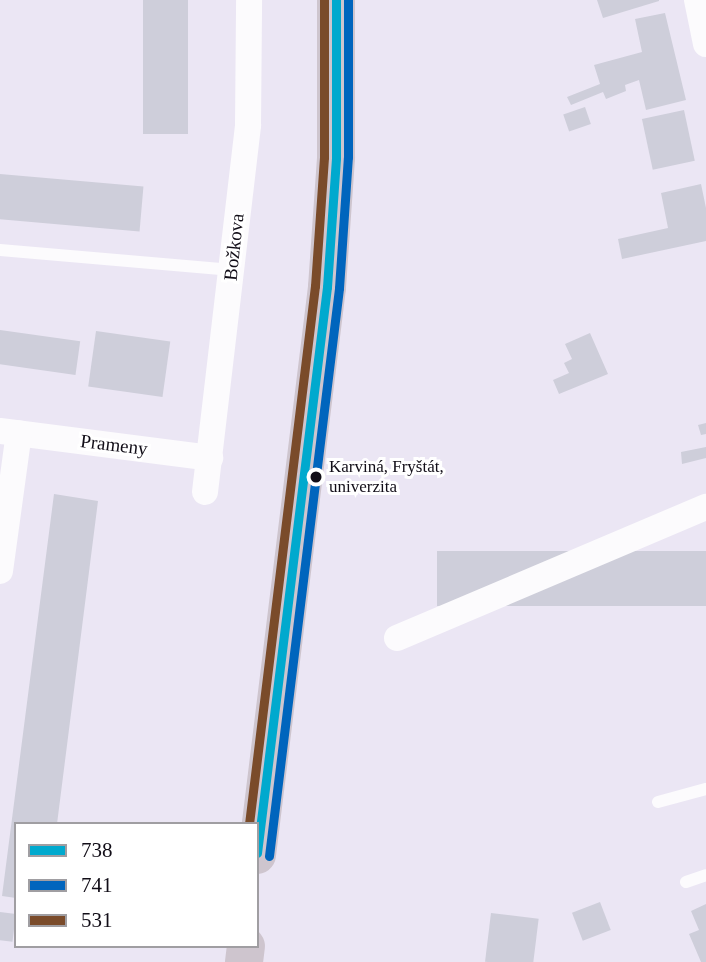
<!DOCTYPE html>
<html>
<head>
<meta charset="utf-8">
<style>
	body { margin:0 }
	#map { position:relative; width:706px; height:962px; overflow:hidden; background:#ebe6f4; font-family:Georgia,serif }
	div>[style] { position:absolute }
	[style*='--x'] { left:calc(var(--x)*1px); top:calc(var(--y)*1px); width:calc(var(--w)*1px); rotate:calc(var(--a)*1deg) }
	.building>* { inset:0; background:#ceceda; transform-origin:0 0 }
	.lane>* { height:12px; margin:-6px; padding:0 6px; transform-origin:6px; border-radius:6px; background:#fcfbfd }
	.street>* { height:26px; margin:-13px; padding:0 13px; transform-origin:13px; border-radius:13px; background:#fcfbfd }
	.primary>* { height:38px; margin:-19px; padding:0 19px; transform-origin:19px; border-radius:19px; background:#cec5ce }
	.bus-1>* { height:9px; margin:-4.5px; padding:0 4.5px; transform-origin:4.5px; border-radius:4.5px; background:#00a9ce }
	.bus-2>* { height:9px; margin:-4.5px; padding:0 4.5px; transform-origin:4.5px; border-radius:4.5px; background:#0065bd }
	.bus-3>* { height:9px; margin:-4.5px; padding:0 4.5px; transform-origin:4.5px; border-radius:4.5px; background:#7a4b2a }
	.dots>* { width:19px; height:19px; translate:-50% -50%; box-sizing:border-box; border:4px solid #fff; border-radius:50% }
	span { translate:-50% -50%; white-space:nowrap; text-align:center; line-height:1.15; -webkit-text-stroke:6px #fff; paint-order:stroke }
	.bus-label { font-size:17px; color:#110d17 }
	.left { translate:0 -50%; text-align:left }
	.street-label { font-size:19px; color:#110d17 }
	.legend { position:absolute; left:14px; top:822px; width:245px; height:126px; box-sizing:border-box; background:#fff; border:2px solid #a09ea2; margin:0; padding:9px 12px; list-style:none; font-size:21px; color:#110d17 }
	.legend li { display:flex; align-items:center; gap:14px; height:35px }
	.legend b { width:35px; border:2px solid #a09ea2 }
</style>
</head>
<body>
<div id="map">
	<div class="building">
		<i style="left:143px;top:0;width:45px;height:134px"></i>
		<i style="clip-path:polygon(597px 0,659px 0,659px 1px,603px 18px)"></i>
		<i style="clip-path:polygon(665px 13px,686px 100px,646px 110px,639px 80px,625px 85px,626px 91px,606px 99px,603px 92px,571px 105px,567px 97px,600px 84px,594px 65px,642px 52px,635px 19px)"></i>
		<i style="left:585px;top:107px;width:18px;height:23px;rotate:71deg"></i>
		<i style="left:684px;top:110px;width:52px;height:43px;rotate:78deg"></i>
		<i style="left:0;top:174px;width:144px;height:45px;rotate:5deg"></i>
		<i style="clip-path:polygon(701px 184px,706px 208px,706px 241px,622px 259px,618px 239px,668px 228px,661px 193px)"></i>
		<i style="left:0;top:330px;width:81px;height:34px;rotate:8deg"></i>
		<i style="left:96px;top:331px;width:75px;height:56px;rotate:8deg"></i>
		<i style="clip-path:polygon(590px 333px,608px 374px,559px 394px,553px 380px,569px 373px,564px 363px,572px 359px,565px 344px)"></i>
		<i style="clip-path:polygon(706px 423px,706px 434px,701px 435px,698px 425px)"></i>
		<i style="clip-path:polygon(706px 447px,706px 458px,682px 464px,681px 452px)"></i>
		<i style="clip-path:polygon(54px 494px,98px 501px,57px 824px,16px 824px,16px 898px,2px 896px)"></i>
		<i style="left:706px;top:551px;width:55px;height:269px;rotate:90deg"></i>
		<i style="left:600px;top:902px;width:30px;height:30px;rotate:69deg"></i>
		<i style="clip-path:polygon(706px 904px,706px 962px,701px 962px,689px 934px,699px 930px,691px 911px)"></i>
		<i style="left:0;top:912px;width:16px;height:28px;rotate:7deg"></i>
		<i style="left:491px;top:913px;width:48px;height:49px;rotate:7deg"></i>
	</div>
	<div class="lane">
		<i style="--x:0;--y:250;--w:233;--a:4.9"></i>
		<i style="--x:658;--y:802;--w:50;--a:-15.2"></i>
		<i style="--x:686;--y:882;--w:21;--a:-19"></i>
	</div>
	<div class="street">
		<i style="--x:697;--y:0;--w:45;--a:78.4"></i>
		<i style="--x:0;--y:431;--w:212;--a:7.3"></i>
		<i style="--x:205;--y:492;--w:370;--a:-83.3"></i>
		<i style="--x:248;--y:125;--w:125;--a:-89.5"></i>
		<i style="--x:0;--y:571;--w:139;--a:-82.2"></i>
		<i style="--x:397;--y:638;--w:336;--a:-23"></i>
	</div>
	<div class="primary">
		<i style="--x:257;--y:855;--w:572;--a:-82.97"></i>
		<i style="--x:327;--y:287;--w:130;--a:-86"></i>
		<i style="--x:336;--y:157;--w:157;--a:-90"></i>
		<i style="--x:244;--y:962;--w:16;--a:-83"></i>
	</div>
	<div class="bus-1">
		<i style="--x:257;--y:853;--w:570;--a:-82.95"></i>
		<i style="--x:327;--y:287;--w:130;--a:-86"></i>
		<i style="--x:336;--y:157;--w:157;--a:-90"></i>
	</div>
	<div class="bus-2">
		<i style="--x:269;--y:856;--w:572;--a:-82.97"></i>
		<i style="--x:339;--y:288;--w:131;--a:-86.1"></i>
		<i style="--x:348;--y:157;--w:157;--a:-90"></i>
	</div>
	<div class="bus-3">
		<i style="--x:249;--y:824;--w:542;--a:-83.01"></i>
		<i style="--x:315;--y:286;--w:129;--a:-86"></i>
		<i style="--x:324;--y:157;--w:157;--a:-90"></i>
	</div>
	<div class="dots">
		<i style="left:316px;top:477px;background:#110d17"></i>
	</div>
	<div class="bus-label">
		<span class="left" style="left:329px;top:477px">Karviná, Fryštát,<br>univerzita</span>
	</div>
	<div class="street-label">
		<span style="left:234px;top:247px;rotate:-84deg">Božkova</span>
		<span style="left:114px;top:445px;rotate:7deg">Prameny</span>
	</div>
	<ul class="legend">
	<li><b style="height:9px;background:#00a9ce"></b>738</li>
	<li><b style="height:9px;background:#0065bd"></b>741</li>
	<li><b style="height:9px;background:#7a4b2a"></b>531</li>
	</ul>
</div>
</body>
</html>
